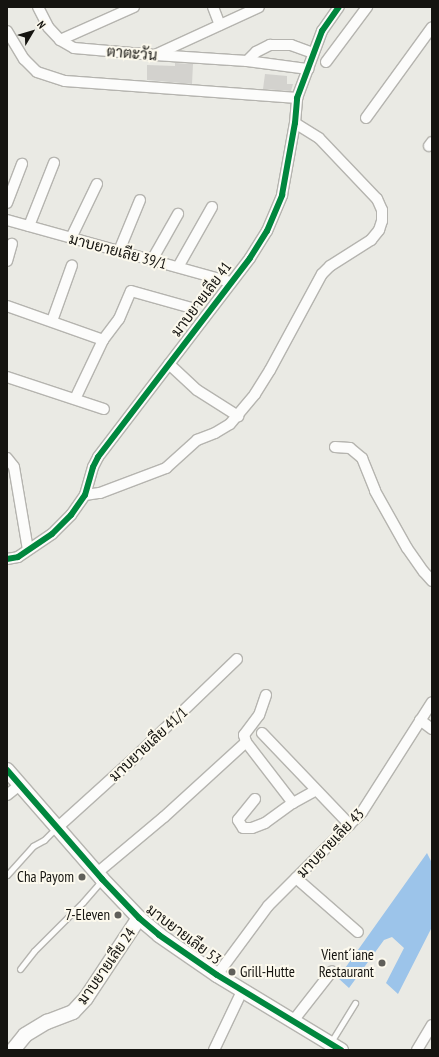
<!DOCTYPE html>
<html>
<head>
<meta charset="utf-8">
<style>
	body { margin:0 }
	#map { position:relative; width:439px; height:1057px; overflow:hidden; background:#eaeae4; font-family:"PT Sans Narrow",Sarabun,sans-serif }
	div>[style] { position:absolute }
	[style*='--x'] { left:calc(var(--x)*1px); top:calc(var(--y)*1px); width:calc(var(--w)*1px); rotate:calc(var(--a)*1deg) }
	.water>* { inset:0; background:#9cc4ea }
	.building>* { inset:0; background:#d3d2ce }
	.roads { filter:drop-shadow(1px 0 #b5b4af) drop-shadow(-1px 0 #b5b4af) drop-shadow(0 1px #b5b4af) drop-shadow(0 -1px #b5b4af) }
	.lane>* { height:5px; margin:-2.5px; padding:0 2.5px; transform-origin:2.5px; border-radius:2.5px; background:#fcfcfb }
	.street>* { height:10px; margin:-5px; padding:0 5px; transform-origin:5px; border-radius:5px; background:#fcfcfb }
	.secondary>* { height:14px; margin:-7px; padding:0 7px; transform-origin:7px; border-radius:7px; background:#fcfcfb }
	.cycleway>* { height:6px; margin:-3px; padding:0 3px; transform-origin:3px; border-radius:3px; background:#00873e }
	.dots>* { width:11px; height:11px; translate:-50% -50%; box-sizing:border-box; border:2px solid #fcf9ed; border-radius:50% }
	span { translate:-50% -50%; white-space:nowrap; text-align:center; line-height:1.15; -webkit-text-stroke:4px #fcf9ed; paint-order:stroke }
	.street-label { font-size:15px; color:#151410 }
	.poi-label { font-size:15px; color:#151410 }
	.right { translate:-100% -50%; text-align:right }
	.left { translate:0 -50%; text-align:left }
	.frame { position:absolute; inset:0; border:8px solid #151410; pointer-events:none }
	.north { position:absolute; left:12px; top:12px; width:40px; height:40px; -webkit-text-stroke:3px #fcf9ed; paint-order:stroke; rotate:52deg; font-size:11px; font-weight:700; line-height:16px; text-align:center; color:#151410 }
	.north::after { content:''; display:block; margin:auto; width:14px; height:18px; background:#151410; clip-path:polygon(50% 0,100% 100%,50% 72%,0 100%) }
</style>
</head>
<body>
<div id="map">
	<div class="water">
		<i style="clip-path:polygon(427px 853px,432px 863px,432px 927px,398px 994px,386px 983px,404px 948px,392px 937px,384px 940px,349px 988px,338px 978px)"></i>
	</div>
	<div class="building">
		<i style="clip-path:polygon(175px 63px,193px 64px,192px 84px,147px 80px,147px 65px,175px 66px)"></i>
		<i style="clip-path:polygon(265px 74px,287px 76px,287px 84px,293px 84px,291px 91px,263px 89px)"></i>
	</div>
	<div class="roads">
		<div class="lane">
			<i style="--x:7;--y:875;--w:39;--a:-48"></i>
			<i style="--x:33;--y:846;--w:13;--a:-29"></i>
			<i style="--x:44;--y:840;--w:17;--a:-45"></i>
			<i style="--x:20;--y:969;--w:23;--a:-52"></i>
			<i style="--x:34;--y:951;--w:69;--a:-45"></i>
			<i style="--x:83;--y:902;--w:29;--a:-49"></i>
			<i style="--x:331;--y:1042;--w:46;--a:-58.4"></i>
		</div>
		<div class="street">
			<i style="--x:38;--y:7;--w:22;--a:63"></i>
			<i style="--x:48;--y:27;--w:18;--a:47"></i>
			<i style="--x:60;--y:40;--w:16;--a:30"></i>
			<i style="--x:74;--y:48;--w:81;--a:4.9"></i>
			<i style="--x:155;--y:55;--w:92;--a:3.7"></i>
			<i style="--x:247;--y:61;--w:62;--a:7.5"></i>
			<i style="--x:213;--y:7;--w:19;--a:69"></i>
			<i style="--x:7;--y:31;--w:33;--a:59"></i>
			<i style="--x:24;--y:59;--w:18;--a:45"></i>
			<i style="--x:37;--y:72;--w:29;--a:18"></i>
			<i style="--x:65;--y:81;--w:233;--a:4.2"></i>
			<i style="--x:60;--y:40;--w:81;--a:-24"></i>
			<i style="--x:157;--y:54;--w:112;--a:-24.7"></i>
			<i style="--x:247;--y:61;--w:13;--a:-45"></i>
			<i style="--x:256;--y:52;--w:16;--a:-27"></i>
			<i style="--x:270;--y:45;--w:21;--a:0"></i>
			<i style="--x:291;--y:45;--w:23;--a:20"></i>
			<i style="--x:326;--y:62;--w:69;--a:-53.3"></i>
			<i style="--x:366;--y:118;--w:112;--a:-54"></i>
			<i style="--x:429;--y:146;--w:5;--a:-53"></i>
			<i style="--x:7;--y:203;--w:42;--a:-69"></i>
			<i style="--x:7;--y:220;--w:231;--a:15.5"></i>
			<i style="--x:29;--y:226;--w:68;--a:-68.4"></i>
			<i style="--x:71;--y:238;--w:60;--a:-64.3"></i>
			<i style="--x:119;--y:251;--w:55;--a:-67.6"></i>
			<i style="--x:152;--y:260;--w:53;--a:-60.5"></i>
			<i style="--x:7;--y:261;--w:18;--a:-74"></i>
			<i style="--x:178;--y:267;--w:69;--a:-60.5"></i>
			<i style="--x:7;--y:306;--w:102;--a:19.5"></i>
			<i style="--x:52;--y:321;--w:59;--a:-70.3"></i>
			<i style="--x:169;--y:364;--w:38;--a:43"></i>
			<i style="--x:197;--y:390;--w:49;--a:32.4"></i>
			<i style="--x:7;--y:377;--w:102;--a:18.3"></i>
			<i style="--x:75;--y:399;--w:65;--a:-64.6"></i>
			<i style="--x:103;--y:340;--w:26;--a:-53"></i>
			<i style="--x:119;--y:319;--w:30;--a:-67"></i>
			<i style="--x:131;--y:291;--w:63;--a:15.6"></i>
			<i style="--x:335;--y:447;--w:15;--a:4"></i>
			<i style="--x:350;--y:448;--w:16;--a:40"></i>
			<i style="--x:362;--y:458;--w:35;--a:68"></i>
			<i style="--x:375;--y:491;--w:65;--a:60.7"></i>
			<i style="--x:407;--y:548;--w:29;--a:55"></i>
			<i style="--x:424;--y:572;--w:12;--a:48"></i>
			<i style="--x:7;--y:458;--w:11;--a:52"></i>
			<i style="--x:14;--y:467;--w:84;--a:80.4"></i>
			<i style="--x:85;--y:495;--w:15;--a:-8"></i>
			<i style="--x:100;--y:493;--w:71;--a:-20.7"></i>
			<i style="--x:166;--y:468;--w:42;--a:-42.1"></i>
			<i style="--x:197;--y:440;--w:19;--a:-21"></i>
			<i style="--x:215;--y:433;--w:17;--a:-31"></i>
			<i style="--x:230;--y:424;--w:39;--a:-50"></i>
			<i style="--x:255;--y:394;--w:28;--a:-58"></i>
			<i style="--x:270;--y:370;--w:109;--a:-61.6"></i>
			<i style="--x:322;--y:274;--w:11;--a:-45"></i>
			<i style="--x:330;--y:266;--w:49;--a:-32.4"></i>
			<i style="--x:371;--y:240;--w:13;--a:-51"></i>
			<i style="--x:379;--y:230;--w:9;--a:-72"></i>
			<i style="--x:382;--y:221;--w:11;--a:-90"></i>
			<i style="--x:382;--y:210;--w:12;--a:-114"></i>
			<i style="--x:377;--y:199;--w:84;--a:-133.6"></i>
			<i style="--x:319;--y:138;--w:28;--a:-148"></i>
			<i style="--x:7;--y:559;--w:11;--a:-10"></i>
			<i style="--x:18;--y:557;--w:41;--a:-34.1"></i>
			<i style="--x:52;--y:534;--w:27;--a:-45"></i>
			<i style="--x:71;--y:515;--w:24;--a:-55"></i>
			<i style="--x:85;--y:495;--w:29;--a:-74"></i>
			<i style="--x:93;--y:467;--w:11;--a:-63"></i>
			<i style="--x:98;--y:457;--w:250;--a:-52.6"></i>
			<i style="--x:250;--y:258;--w:32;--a:-58"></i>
			<i style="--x:267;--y:231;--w:39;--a:-67"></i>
			<i style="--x:282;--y:195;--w:73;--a:-79.8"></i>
			<i style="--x:295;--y:123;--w:25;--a:-85"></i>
			<i style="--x:297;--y:98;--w:72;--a:-69.5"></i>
			<i style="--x:322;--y:31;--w:29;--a:-55"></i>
			<i style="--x:266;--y:695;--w:21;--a:109"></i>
			<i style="--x:259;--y:715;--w:25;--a:127"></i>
			<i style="--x:244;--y:735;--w:7;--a:74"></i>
			<i style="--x:246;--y:742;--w:77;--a:52.4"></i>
			<i style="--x:293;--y:803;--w:26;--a:-29"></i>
			<i style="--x:420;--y:720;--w:15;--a:37"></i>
			<i style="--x:262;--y:733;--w:127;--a:46.3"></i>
			<i style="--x:7;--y:795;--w:16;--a:-38"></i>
			<i style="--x:255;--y:799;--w:27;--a:129"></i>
			<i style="--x:238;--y:820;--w:9;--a:58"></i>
			<i style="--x:243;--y:828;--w:9;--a:0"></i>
			<i style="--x:252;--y:828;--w:14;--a:-21"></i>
			<i style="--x:265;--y:823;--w:34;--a:-36"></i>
			<i style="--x:58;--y:827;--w:98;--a:-42.1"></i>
			<i style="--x:131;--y:761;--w:147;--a:-43.9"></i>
			<i style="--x:97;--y:873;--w:87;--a:-39.9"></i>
			<i style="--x:164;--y:817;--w:111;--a:-42.4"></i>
			<i style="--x:296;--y:878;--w:82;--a:41.1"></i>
			<i style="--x:217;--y:975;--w:86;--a:-53.5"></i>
			<i style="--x:268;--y:906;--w:133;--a:-45"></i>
			<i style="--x:362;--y:812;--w:130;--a:-57.5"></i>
			<i style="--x:293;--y:1021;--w:63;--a:-52"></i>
			<i style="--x:214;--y:1050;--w:65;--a:-64.6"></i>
			<i style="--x:417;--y:1050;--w:29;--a:-59"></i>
		</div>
		<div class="secondary">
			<i style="--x:7;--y:770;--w:145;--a:48.9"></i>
			<i style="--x:102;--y:879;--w:54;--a:46.5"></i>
			<i style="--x:139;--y:918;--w:26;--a:40"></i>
			<i style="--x:159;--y:935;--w:70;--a:34.6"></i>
			<i style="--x:217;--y:975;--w:145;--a:31.2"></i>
			<i style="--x:13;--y:1050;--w:19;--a:-51"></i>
			<i style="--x:25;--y:1035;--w:26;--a:-31"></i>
			<i style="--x:47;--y:1022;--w:28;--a:-21"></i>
			<i style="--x:73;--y:1012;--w:19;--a:-47"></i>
			<i style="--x:86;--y:998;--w:96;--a:-56.5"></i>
		</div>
	</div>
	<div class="cycleway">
		<i style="--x:7;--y:559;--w:11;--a:-10"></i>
		<i style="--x:18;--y:557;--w:41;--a:-34.1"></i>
		<i style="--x:52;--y:534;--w:27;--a:-45"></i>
		<i style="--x:71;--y:515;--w:24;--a:-55"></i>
		<i style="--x:85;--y:495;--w:29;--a:-74"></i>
		<i style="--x:93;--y:467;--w:11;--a:-63"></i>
		<i style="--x:98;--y:457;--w:250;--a:-52.6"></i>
		<i style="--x:250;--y:258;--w:32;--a:-58"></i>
		<i style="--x:267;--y:231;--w:39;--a:-67"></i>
		<i style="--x:282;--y:195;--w:73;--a:-79.8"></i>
		<i style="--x:295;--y:123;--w:25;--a:-85"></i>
		<i style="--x:297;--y:98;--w:72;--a:-69.5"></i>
		<i style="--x:322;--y:31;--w:29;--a:-55"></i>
		<i style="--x:7;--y:770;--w:145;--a:48.9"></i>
		<i style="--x:102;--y:879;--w:54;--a:46.5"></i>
		<i style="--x:139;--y:918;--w:26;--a:40"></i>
		<i style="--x:159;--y:935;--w:70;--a:34.6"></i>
		<i style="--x:217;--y:975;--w:145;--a:31.2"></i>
	</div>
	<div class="dots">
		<i style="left:82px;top:877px;background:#605f5a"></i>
		<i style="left:118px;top:915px;background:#605f5a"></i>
		<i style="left:382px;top:963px;background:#605f5a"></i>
		<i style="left:232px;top:972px;background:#605f5a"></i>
	</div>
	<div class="street-label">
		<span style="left:132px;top:53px;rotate:5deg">ตาตะวัน</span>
		<span style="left:118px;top:251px;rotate:15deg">มาบยายเลีย 39/1</span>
		<span style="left:201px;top:299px;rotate:-53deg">มาบยายเลีย 41</span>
		<span style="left:148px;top:744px;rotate:-43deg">มาบยายเลีย 41/1</span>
		<span style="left:330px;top:843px;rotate:-46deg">มาบยายเลีย 43</span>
		<span style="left:184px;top:934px;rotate:37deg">มาบยายเลีย 53</span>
		<span style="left:106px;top:966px;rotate:-55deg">มาบยายเลีย 24</span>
	</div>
	<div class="poi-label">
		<span class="right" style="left:74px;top:877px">Cha Payom</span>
		<span class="right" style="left:110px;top:915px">7-Eleven</span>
		<span class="right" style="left:374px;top:963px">Vient´iane<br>Restaurant</span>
		<span class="left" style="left:240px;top:972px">Grill-Hutte</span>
	</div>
	<div class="frame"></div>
	<div class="north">N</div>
</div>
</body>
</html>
